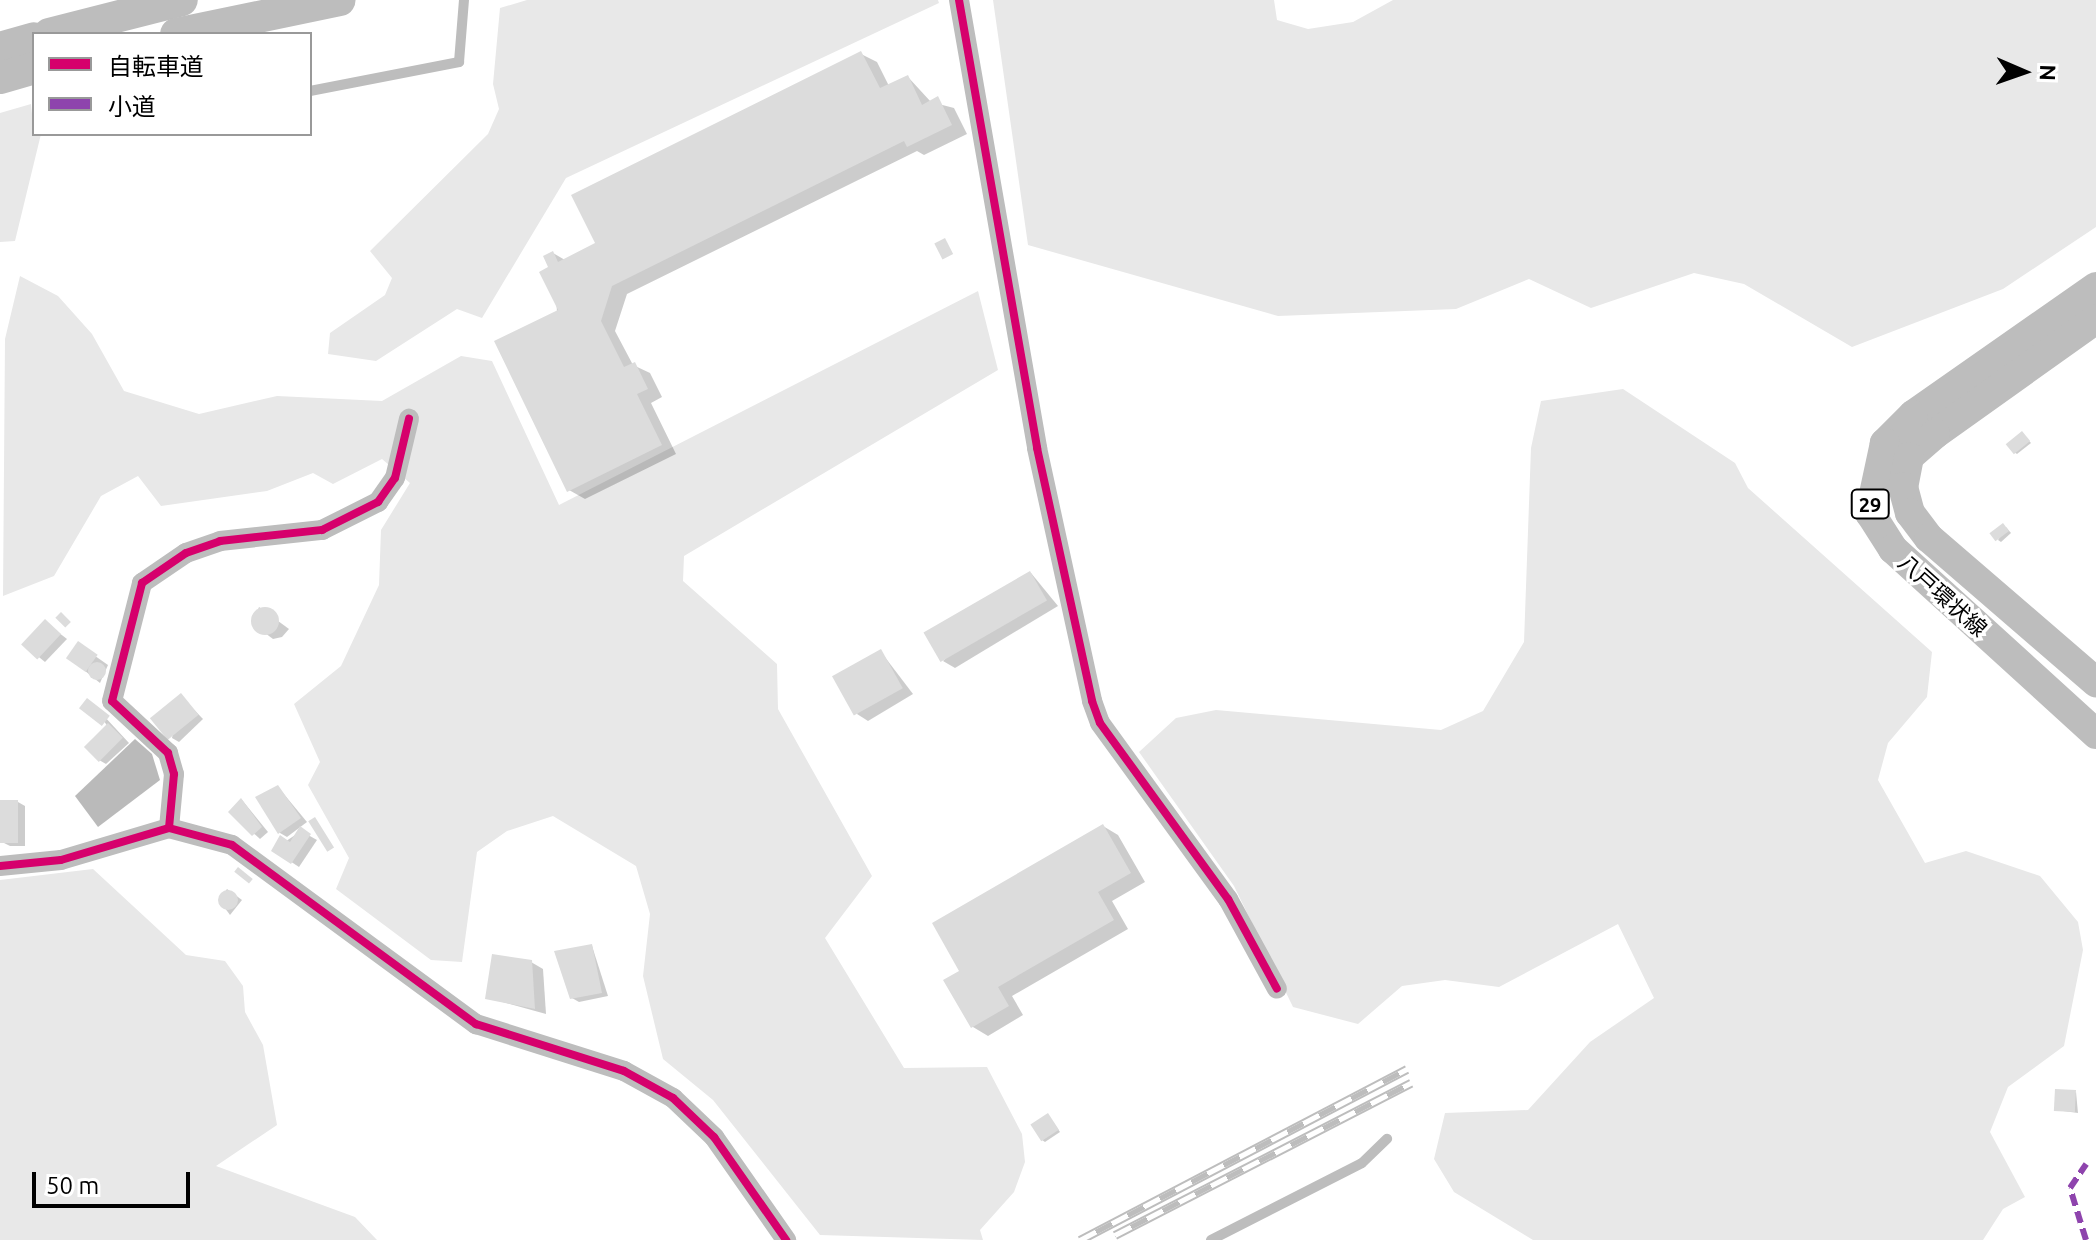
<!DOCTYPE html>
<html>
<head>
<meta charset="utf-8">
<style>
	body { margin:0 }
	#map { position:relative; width:2096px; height:1240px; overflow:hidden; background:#fff; font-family:Ubuntu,"Noto Sans JP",sans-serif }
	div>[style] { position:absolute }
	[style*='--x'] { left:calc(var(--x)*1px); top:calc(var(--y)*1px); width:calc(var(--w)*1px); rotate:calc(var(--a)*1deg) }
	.green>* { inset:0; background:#e8e8e8 }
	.water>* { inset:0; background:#bababa }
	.shadow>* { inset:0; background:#0003 }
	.building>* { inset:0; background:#dcdcdc; transform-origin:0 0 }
	.round { border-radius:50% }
	.service>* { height:10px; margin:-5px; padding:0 5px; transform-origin:5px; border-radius:5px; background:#bdbdbd }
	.minor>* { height:20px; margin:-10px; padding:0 10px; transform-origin:10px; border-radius:10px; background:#bdbdbd }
	.primary>* { height:30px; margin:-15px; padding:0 15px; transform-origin:15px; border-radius:15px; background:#bdbdbd }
	.trunk>* { height:32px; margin:-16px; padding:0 16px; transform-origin:16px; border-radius:16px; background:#bdbdbd }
	.rail>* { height:9px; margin-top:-4.5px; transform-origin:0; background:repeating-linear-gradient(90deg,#fff 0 18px,#bdbdbd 0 36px); box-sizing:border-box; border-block:2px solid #bdbdbd }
	.quiet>* { height:6px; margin-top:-3px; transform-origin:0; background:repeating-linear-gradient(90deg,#8e44ad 0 12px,transparent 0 18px) }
	.cycleway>* { height:8px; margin:-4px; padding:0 4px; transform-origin:4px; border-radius:4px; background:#d6006c }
	span { translate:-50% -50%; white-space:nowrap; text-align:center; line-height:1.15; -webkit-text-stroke:7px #fff; paint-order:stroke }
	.shield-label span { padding:2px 6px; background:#fff; border:2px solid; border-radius:6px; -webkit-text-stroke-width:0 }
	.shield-label { font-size:20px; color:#000; font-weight:700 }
	.street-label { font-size:22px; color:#000 }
	.legend { position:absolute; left:32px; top:32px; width:280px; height:104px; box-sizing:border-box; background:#fff; border:2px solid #999; margin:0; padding:10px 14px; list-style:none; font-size:24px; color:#000 }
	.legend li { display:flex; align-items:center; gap:16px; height:40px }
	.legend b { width:40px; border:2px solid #999 }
	.north { position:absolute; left:1984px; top:32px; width:80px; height:80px; -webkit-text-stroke:6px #fff; paint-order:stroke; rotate:92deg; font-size:22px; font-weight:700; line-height:32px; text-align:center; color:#000 }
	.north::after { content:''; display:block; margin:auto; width:28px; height:36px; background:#000; clip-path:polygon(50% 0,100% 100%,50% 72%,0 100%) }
	.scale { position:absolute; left:32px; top:1172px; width:158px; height:36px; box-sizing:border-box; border:4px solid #000; border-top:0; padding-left:10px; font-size:24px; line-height:28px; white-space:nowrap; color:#000; -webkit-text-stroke:6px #fff; paint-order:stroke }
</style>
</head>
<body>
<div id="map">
	<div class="green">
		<i style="clip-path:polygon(527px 0,938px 0,939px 3px,566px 178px,482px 318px,457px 309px,376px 361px,328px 354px,330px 333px,385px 295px,392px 278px,370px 251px,488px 134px,499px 109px,493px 84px,500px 8px)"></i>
		<i style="clip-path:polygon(993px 0,1274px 0,1277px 20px,1308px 29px,1353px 22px,1393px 0,2096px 0,2096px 227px,2003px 289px,1852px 347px,1744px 284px,1694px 273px,1591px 308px,1529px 279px,1456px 309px,1278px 316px,1028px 245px)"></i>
		<i style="clip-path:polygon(31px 104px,34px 134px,41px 134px,15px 241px,0 242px,0 113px)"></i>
		<i style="clip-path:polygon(20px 276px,58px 296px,92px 334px,124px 391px,199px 414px,277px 396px,382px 401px,461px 356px,492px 361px,559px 505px,978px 291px,998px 370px,684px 556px,683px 581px,777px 664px,778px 709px,872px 876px,825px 938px,904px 1068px,987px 1067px,1022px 1134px,1025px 1162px,1014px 1192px,980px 1230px,983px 1240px,820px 1235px,713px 1100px,663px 1059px,643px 976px,650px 914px,636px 866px,553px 816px,507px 831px,477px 852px,462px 962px,431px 960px,336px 889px,349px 858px,308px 785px,320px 762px,294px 704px,341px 666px,379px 585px,381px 530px,410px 483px,382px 459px,333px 484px,313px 473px,267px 491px,161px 506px,138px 476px,101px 496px,54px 576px,3px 596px,5px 339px)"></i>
		<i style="clip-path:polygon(1623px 389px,1735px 463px,1748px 488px,1932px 652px,1927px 697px,1888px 743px,1878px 780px,1925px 863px,1966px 851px,2040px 876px,2078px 922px,2083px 950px,2064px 1046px,2008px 1087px,1990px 1132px,2025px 1197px,2003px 1209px,1983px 1240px,1533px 1240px,1454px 1192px,1434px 1159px,1445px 1113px,1528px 1110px,1590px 1042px,1654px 998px,1618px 924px,1499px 987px,1445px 980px,1402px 986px,1358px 1024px,1293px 1007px,1234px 886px,1139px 752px,1176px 718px,1216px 710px,1441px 730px,1483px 711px,1524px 642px,1531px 448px,1541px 401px)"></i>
		<i style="clip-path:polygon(93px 869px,186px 955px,225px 961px,243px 986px,245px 1012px,263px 1045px,277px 1125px,216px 1166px,355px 1217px,377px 1240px,0 1240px,0 880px)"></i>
	</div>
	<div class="water">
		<i style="clip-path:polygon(135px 739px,152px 754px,160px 780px,98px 827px,75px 796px)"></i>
	</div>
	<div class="shadow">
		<i style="clip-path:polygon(861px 54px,877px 62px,889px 86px,908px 77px,931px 102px,954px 108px,967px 134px,924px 155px,917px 151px,627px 294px,615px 331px,633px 365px,650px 373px,662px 397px,651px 403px,676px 454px,585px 499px,569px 490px,553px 253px,565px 260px,598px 244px)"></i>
		<i style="clip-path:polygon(2022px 433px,2031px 443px,2017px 454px,2014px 452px)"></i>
		<i style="clip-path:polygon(2006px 527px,2011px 533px,2001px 542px,1998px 540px)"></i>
		<i style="clip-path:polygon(1031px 573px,1058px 606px,955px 668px,943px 661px)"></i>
		<i style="clip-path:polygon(259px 607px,289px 629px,282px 637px,273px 639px,253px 624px)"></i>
		<i style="clip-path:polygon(45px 622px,67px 639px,45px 662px,24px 645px)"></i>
		<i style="clip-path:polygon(78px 644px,108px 665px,100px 683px,69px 658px)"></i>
		<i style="clip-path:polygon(881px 652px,913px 694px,868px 721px,857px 714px)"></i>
		<i style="clip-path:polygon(181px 696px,203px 719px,179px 742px,172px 738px)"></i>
		<i style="clip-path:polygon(91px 702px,129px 743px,106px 764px,99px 760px,108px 727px)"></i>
		<i style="clip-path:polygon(278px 787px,307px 822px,287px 837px,280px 833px)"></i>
		<i style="clip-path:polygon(242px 800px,268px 832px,260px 839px,230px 812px)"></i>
		<i style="clip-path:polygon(18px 802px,25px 806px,25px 846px,10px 846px,2px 842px)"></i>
		<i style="clip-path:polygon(1103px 826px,1118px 835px,1145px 882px,1112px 901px,1128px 929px,1012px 996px,1023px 1015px,988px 1036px,973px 1027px,962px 972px)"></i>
		<i style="clip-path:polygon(301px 831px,317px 840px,299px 867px,273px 850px)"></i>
		<i style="clip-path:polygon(227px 889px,242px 900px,230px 915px,219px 900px)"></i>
		<i style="clip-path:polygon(592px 946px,608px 996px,579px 1002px,572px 998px)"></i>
		<i style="clip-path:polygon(531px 962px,543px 969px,546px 1014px,488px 998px)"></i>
		<i style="clip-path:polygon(2076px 1092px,2078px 1113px,2056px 1110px)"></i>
		<i style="clip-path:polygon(1048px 1115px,1060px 1132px,1045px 1142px,1042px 1140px)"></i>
	</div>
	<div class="building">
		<i style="clip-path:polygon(861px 51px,880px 88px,908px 75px,922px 105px,938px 96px,952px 125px,907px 147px,904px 141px,612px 286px,601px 321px,624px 367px,635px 362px,648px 389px,637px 394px,662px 445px,567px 492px,494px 341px,558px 310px,539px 272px,548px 267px,543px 256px,553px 251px,558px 262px,595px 243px,571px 195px)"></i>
		<i style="left:945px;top:238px;width:18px;height:12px;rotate:63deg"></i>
		<i style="left:2022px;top:431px;width:13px;height:21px;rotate:51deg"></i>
		<i style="left:2003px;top:523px;width:10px;height:17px;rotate:53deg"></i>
		<i style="left:1030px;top:571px;width:34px;height:123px;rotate:60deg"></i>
		<i class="round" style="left:251px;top:607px;width:28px;height:28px"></i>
		<i style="left:61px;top:612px;width:14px;height:8px;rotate:45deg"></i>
		<i style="left:45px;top:619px;width:22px;height:35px;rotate:43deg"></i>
		<i style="left:78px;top:641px;width:24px;height:21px;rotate:35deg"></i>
		<i style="left:881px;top:649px;width:45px;height:56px;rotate:61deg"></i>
		<i class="round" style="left:88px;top:662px;width:18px;height:18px"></i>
		<i style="left:181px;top:693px;width:28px;height:40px;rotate:51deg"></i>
		<i style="left:87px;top:698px;width:29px;height:13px;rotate:38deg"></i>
		<i style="left:108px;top:723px;width:21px;height:34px;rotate:45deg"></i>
		<i style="clip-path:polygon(278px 785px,301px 818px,278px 834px,255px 797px)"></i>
		<i style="clip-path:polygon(241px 798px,262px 827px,252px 836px,228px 812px)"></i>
		<i style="left:0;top:800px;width:18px;height:43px"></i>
		<i style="left:315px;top:817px;width:36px;height:8px;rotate:58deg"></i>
		<i style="clip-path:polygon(1103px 824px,1131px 873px,1098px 892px,1114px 920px,998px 987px,1009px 1006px,971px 1028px,943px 980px,959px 971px,932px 923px)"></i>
		<i style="clip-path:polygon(300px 826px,311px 834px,291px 864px,271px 851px,280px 835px,290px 842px)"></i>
		<i style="left:238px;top:867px;width:19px;height:6px;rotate:39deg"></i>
		<i class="round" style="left:218px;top:890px;width:20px;height:20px"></i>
		<i style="clip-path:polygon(592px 944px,602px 993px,570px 999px,554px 951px)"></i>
		<i style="clip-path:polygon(492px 954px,532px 960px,535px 1009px,485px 999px)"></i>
		<i style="left:2055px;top:1089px;width:21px;height:22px;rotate:3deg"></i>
		<i style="left:1048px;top:1113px;width:20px;height:21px;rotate:57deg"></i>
	</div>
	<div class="service">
		<i style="--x:310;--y:91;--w:152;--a:-11"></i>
		<i style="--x:459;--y:62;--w:62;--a:-85.4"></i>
		<i style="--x:1211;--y:1240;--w:169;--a:-27"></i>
		<i style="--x:1362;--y:1163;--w:35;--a:-44"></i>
	</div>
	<div class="minor">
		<i style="--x:959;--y:0;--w:455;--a:80.1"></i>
		<i style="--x:1037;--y:448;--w:259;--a:77.7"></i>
		<i style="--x:1092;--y:701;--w:23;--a:70"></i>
		<i style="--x:1100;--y:723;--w:218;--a:54"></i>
		<i style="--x:1228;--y:899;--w:102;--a:61.4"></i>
		<i style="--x:169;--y:828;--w:54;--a:-84.7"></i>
		<i style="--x:174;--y:774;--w:22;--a:-106"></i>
		<i style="--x:168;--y:753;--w:76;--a:-137.1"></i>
		<i style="--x:112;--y:701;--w:122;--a:-75.7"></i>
		<i style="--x:142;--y:583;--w:53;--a:-34.3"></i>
		<i style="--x:186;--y:553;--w:36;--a:-19"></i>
		<i style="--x:220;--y:541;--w:103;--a:-6.2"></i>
		<i style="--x:322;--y:530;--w:63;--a:-26.6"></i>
		<i style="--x:378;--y:502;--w:29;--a:-55"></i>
		<i style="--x:395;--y:478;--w:61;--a:-76.7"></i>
		<i style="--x:0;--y:866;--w:61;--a:-5.6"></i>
		<i style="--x:61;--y:860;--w:113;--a:-16.5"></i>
		<i style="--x:169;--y:828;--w:65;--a:15.1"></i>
		<i style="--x:232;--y:845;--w:303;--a:36.3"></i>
		<i style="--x:476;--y:1024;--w:155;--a:17.6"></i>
		<i style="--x:624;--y:1071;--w:56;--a:28.9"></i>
		<i style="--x:673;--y:1098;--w:57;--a:43.6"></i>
		<i style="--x:714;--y:1137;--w:126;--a:55"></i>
	</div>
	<div class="primary">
		<i style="--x:2096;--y:287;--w:223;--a:145"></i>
		<i style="--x:1913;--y:415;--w:40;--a:135"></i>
		<i style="--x:1885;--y:443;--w:72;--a:102.1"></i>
		<i style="--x:1870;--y:513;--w:43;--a:57.4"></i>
		<i style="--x:1893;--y:549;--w:275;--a:42.3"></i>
		<i style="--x:2096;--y:319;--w:198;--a:144.5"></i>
		<i style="--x:1935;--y:434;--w:35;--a:139"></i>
		<i style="--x:1909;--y:457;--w:31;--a:101"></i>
		<i style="--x:1903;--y:487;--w:27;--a:75"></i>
		<i style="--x:1910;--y:513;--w:31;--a:53"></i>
		<i style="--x:1929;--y:538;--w:221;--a:40.8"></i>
	</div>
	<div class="trunk">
		<i style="--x:49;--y:34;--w:137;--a:-14.3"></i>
		<i style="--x:176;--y:34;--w:167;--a:-11.7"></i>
		<i style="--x:0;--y:48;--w:35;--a:-16"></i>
		<i style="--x:0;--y:78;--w:35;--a:-16"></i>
	</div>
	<div class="rail">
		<i style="--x:1115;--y:1235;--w:333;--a:-27.2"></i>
		<i style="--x:1080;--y:1240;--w:369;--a:-27.6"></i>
	</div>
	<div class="quiet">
		<i style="--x:2086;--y:1240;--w:54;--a:-107.1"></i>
		<i style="--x:2070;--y:1188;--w:29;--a:-56"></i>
	</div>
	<div class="cycleway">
		<i style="--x:959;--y:0;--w:455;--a:80.1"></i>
		<i style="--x:1037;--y:448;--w:259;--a:77.7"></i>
		<i style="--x:1092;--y:701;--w:23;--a:70"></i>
		<i style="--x:1100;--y:723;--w:218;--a:54"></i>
		<i style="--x:1228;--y:899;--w:102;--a:61.4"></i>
		<i style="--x:169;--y:828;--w:54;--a:-84.7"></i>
		<i style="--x:174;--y:774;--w:22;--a:-106"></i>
		<i style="--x:168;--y:753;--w:76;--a:-137.1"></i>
		<i style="--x:112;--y:701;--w:122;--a:-75.7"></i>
		<i style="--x:142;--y:583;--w:53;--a:-34.3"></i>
		<i style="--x:186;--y:553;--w:36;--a:-19"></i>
		<i style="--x:220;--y:541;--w:103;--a:-6.2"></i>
		<i style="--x:322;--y:530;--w:63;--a:-26.6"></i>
		<i style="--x:378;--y:502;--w:29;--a:-55"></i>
		<i style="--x:395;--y:478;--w:61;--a:-76.7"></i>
		<i style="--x:0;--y:866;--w:61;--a:-5.6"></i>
		<i style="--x:61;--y:860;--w:113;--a:-16.5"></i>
		<i style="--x:169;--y:828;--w:65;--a:15.1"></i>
		<i style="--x:232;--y:845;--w:303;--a:36.3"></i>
		<i style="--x:476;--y:1024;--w:155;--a:17.6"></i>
		<i style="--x:624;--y:1071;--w:56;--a:28.9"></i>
		<i style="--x:673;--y:1098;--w:57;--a:43.6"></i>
		<i style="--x:714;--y:1137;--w:126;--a:55"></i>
	</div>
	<div class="shield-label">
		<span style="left:1870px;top:504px">29</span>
	</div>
	<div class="street-label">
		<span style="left:1943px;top:595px;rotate:42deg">八戸環状線</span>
	</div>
	<ul class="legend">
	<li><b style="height:10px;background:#d6006c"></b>自転車道</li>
	<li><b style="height:10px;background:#8e44ad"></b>小道</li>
	</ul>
	<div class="north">N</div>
	<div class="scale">50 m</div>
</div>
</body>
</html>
